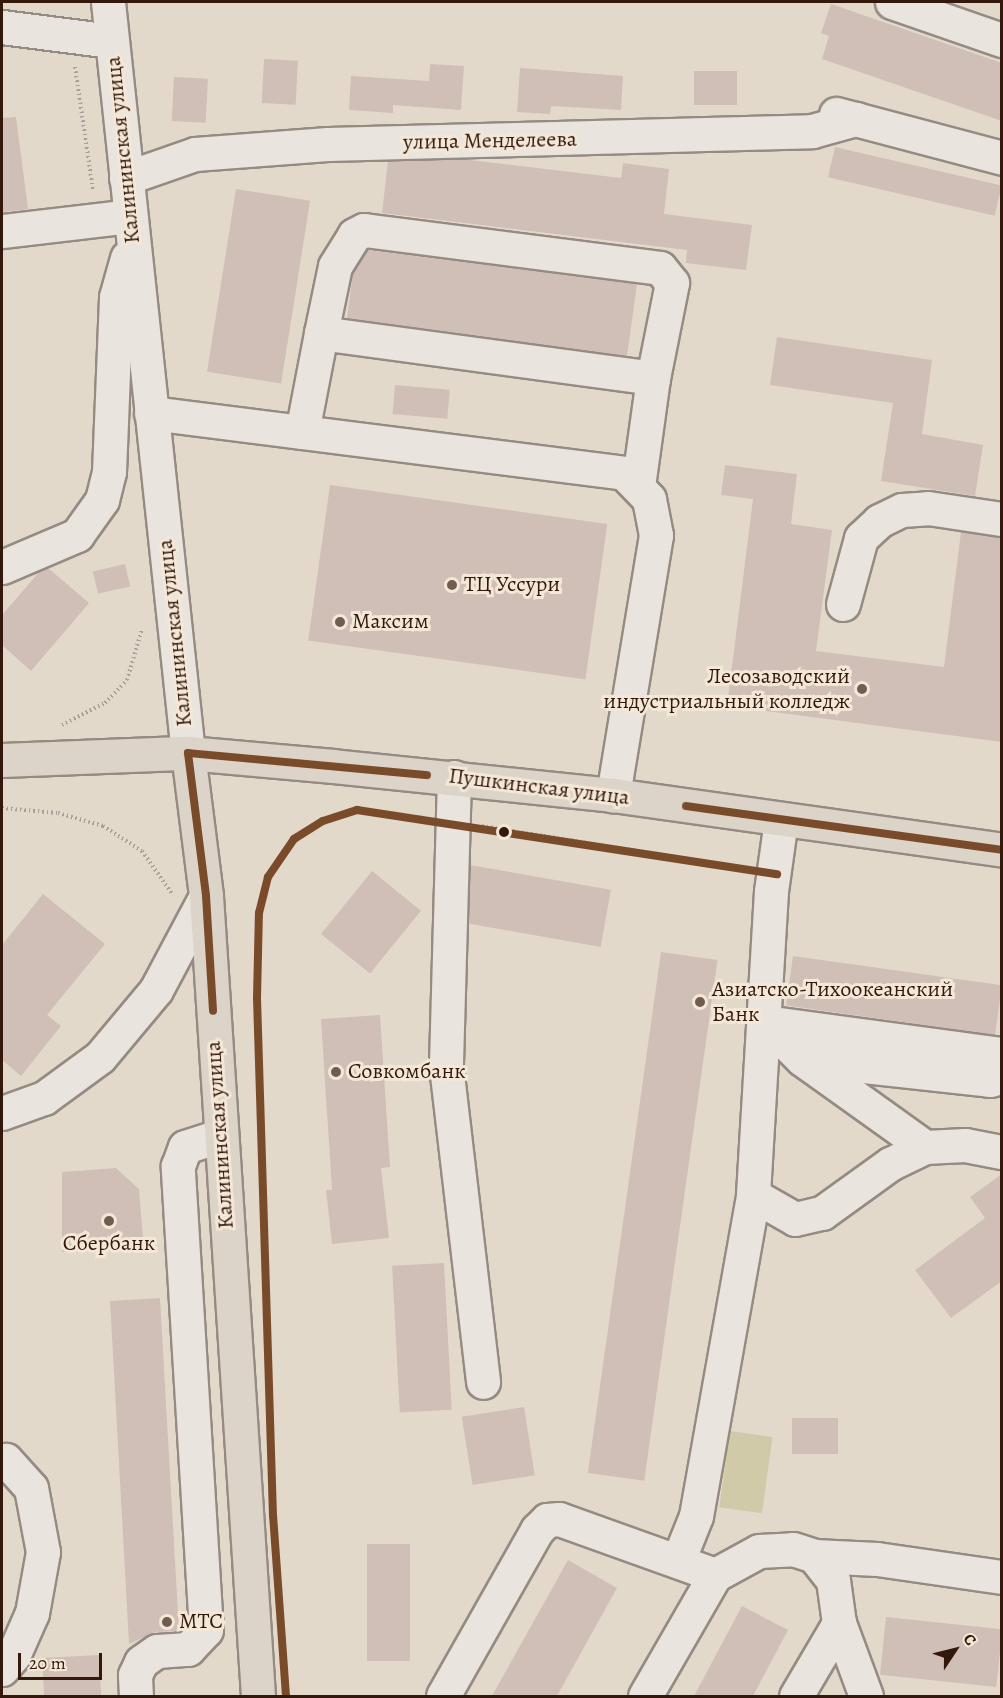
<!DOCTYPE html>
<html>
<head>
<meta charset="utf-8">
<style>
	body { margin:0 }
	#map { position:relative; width:1003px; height:1698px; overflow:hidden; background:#e3d9cb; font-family:Alegreya,serif }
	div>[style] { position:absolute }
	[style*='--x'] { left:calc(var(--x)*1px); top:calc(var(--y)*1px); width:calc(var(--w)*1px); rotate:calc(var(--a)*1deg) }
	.green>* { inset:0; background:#d0caa9; transform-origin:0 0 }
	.building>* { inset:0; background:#d0bfb6; transform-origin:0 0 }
	.path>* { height:4px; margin-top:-2px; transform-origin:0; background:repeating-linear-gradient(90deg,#a7a09a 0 1.5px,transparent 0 4.5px) }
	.roads { filter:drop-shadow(2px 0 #958b82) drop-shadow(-2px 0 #958b82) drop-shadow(0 2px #958b82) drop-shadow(0 -2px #958b82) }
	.minor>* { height:33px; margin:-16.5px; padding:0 16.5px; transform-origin:16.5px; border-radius:16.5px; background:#e9e4dd }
	.major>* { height:33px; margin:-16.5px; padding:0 16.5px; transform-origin:16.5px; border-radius:16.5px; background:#dcd4c8 }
	.bus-1>* { height:8px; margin:-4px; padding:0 4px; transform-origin:4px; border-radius:4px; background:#7a4b2a }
	.dots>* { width:16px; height:16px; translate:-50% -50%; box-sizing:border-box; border:3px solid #f3e8d7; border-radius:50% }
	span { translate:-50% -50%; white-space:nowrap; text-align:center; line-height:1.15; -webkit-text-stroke:6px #f3e8d7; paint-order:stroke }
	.street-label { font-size:22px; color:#34180c }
	.poi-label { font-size:22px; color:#34180c }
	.left { translate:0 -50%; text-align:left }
	.right { translate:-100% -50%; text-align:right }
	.frame { position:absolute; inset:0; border:3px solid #34180c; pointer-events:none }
	.north { position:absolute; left:925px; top:1620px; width:60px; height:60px; -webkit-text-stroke:4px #f3e8d7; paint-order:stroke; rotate:55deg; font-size:16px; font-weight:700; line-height:24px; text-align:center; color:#34180c }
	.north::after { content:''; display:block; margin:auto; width:21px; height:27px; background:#34180c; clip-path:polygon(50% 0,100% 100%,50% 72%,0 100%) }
	.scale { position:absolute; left:18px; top:1653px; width:84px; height:27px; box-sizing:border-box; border:3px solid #34180c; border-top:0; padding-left:8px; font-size:18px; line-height:21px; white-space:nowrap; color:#34180c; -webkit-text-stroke:4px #f3e8d7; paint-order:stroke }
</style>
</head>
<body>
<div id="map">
	<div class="green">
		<i style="left:730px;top:1431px;width:43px;height:77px;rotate:8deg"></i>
	</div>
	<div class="building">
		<i style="clip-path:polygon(831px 4px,1002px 63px,1002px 121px,822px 59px,829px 36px,821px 33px)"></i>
		<i style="left:264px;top:59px;width:34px;height:44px;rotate:3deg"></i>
		<i style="clip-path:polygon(430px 64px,464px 66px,461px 110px,393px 105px,393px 113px,349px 110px,351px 76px,429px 81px)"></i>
		<i style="clip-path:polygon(520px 68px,623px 76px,621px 110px,551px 106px,550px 114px,517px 112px)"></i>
		<i style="left:694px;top:71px;width:43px;height:34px"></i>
		<i style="left:174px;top:77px;width:34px;height:44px;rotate:3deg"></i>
		<i style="clip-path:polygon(16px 117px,28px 209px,2px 212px,2px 118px)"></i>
		<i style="left:835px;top:147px;width:171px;height:31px;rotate:13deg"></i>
		<i style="clip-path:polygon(461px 159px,621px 178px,623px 163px,669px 169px,664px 214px,752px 225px,746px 270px,686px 263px,687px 250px,382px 213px,388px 161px)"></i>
		<i style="left:236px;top:189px;width:75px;height:185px;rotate:9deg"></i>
		<i style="clip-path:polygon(367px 250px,637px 284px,627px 356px,347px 318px,353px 273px)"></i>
		<i style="clip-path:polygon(777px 337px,932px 360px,922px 434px,983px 445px,975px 496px,881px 481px,893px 403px,770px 385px)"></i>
		<i style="left:395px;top:385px;width:55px;height:29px;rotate:5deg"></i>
		<i style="clip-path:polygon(725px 465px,797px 474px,791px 524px,832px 530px,816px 651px,944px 667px,961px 532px,1002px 537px,1002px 742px,727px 706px,753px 499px,721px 495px)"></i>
		<i style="left:330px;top:485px;width:280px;height:157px;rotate:8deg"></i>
		<i style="left:125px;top:564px;width:23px;height:33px;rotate:77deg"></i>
		<i style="clip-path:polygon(48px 568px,89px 603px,31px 671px,2px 645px,2px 615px,40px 571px)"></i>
		<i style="left:470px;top:865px;width:143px;height:58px;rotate:10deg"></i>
		<i style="left:372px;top:871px;width:63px;height:81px;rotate:39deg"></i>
		<i style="clip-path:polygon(43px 894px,105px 944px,47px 1015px,61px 1026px,21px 1076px,2px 1060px,2px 945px)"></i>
		<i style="left:661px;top:952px;width:57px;height:526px;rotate:8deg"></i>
		<i style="left:793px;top:956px;width:211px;height:50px;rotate:8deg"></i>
		<i style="clip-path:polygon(380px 1015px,390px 1167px,381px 1168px,389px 1238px,332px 1244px,326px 1190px,332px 1190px,321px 1019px)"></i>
		<i style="clip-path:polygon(116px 1168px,139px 1189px,144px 1249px,62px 1252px,62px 1172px)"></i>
		<i style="clip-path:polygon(1002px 1174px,1002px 1281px,951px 1318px,915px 1270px,985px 1218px,970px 1197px)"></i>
		<i style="left:444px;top:1263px;width:147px;height:52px;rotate:87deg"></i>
		<i style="clip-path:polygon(160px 1298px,179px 1631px,155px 1632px,129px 1644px,110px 1301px)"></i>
		<i style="left:524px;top:1407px;width:69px;height:63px;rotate:81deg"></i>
		<i style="left:792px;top:1418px;width:46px;height:36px"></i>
		<i style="left:367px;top:1544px;width:43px;height:117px"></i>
		<i style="clip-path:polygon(568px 1560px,617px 1588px,557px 1696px,492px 1696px)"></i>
		<i style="clip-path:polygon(742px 1606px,788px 1630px,753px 1696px,694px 1696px)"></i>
		<i style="left:886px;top:1617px;width:117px;height:58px;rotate:6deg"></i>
		<i style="left:99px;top:1655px;width:41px;height:57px;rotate:87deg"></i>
	</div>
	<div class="path">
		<i style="--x:75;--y:67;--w:124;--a:81.7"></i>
		<i style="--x:62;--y:725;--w:48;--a:-27.1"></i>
		<i style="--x:105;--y:703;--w:32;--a:-46"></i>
		<i style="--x:127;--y:680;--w:53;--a:-73.6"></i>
		<i style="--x:2;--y:808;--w:56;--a:5.1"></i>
		<i style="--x:58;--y:813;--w:47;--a:16.1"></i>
		<i style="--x:103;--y:826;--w:46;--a:32.7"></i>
		<i style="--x:142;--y:851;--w:54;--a:54.8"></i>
		<i style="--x:482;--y:826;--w:265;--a:9.1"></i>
		<i style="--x:267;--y:1324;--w:326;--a:-91.8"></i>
		<i style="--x:257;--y:998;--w:85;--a:-88.7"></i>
		<i style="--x:259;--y:913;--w:37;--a:-76"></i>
		<i style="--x:268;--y:877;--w:46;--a:-55.6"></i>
		<i style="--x:294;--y:839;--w:34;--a:-32"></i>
		<i style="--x:323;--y:821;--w:36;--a:-18"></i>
		<i style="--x:357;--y:810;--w:67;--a:6.8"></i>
	</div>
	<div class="roads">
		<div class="minor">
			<i style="--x:108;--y:2;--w:755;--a:83.92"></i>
			<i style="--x:892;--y:2;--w:116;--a:19.1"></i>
			<i style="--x:2;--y:27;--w:110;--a:7.3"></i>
			<i style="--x:836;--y:114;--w:172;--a:14.8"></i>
			<i style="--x:126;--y:178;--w:73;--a:-19.2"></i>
			<i style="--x:195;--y:154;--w:133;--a:-4.3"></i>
			<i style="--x:328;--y:144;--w:484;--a:-1.5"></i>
			<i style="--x:812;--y:131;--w:46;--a:-15.3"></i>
			<i style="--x:2;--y:231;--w:129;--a:-6.7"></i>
			<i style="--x:151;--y:413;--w:477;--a:7.2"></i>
			<i style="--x:624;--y:473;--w:36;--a:46"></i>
			<i style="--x:649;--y:499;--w:37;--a:79"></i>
			<i style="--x:656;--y:535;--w:264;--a:99.4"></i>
			<i style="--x:302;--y:432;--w:101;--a:-79.1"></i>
			<i style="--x:321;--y:333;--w:68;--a:-78.2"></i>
			<i style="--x:335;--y:266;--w:36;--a:-58"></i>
			<i style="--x:354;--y:235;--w:11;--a:-27"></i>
			<i style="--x:364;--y:230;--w:298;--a:7.3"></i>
			<i style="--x:660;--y:268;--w:19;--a:51"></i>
			<i style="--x:672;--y:283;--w:97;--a:101.3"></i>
			<i style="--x:653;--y:378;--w:335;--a:-172.3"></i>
			<i style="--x:638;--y:486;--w:109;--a:-82.1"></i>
			<i style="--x:2;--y:567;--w:82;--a:-23.1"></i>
			<i style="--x:77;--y:535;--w:43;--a:-54.5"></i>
			<i style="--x:102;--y:500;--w:29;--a:-76"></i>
			<i style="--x:109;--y:472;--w:175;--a:-87.7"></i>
			<i style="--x:116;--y:297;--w:41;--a:-74.2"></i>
			<i style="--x:843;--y:604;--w:68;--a:-74.7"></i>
			<i style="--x:861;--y:538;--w:25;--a:-43"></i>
			<i style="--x:879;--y:521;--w:25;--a:-26"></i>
			<i style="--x:902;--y:510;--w:26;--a:-4"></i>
			<i style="--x:928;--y:508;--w:75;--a:8.5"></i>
			<i style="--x:454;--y:777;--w:289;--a:91.6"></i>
			<i style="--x:446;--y:1066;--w:318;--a:83.3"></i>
			<i style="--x:781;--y:820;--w:72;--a:98"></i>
			<i style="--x:771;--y:891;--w:305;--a:93.4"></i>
			<i style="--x:753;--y:1195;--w:48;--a:29.7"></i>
			<i style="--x:795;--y:1219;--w:28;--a:-13"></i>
			<i style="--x:822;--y:1213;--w:84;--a:-35.8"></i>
			<i style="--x:890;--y:1164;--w:39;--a:-26"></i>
			<i style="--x:925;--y:1147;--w:40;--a:-2.9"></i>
			<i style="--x:965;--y:1145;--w:38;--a:11"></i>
			<i style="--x:765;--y:1022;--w:239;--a:7.7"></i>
			<i style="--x:765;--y:1022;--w:52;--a:45"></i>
			<i style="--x:802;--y:1059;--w:151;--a:35.6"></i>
			<i style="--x:809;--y:1060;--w:182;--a:6.3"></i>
			<i style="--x:990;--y:1080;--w:12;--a:-14"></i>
			<i style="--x:2;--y:1113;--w:45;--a:-19.7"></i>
			<i style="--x:44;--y:1098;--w:69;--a:-36.2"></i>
			<i style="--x:100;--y:1057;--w:87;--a:-50.1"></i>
			<i style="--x:156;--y:990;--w:106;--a:-62"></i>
			<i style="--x:814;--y:1556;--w:63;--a:2.7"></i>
			<i style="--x:877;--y:1559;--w:126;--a:8.2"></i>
			<i style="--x:678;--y:1561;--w:48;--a:-68.2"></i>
			<i style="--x:696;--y:1516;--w:326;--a:-79.9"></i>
			<i style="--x:2;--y:1669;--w:17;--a:-50"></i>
			<i style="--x:13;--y:1656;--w:47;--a:-66.2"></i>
			<i style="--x:32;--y:1613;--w:62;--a:-79.8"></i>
			<i style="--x:43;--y:1552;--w:65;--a:-100.6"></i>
			<i style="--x:31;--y:1488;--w:38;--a:-132"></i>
			<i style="--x:136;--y:1696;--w:21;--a:-93"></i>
			<i style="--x:135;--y:1675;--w:14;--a:-65"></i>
			<i style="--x:141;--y:1662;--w:19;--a:-35"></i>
			<i style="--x:157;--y:1651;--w:31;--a:-4"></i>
			<i style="--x:188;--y:1649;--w:26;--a:-47"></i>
			<i style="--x:206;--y:1630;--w:465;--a:-93.5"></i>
			<i style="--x:178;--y:1166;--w:20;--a:-70"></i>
			<i style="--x:185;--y:1147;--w:36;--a:-18"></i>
			<i style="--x:443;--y:1696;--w:191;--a:-60.5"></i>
			<i style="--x:537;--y:1530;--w:14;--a:-45"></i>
			<i style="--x:547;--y:1520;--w:12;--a:-5"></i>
			<i style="--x:559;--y:1519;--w:166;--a:19.7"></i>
			<i style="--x:645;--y:1696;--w:140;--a:-60"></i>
			<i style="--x:715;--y:1575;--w:50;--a:-28.6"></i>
			<i style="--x:759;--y:1551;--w:34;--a:-3"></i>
			<i style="--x:793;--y:1549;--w:22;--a:18"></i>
			<i style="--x:814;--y:1556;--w:31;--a:52"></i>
			<i style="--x:833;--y:1580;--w:43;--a:82.1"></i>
			<i style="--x:839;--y:1623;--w:78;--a:69.7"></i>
			<i style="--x:796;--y:1696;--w:85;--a:-59.5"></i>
		</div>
		<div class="major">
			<i style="--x:188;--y:753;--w:144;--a:82.8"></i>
			<i style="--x:206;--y:896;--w:802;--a:86.28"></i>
			<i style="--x:2;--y:760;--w:186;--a:-2.2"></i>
			<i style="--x:188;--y:753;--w:146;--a:5.1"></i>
			<i style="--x:333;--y:766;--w:281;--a:5.9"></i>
			<i style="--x:613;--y:795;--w:393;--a:8"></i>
		</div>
	</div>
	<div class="bus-1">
		<i style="--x:188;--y:753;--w:144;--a:82.8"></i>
		<i style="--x:206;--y:896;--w:115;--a:86.5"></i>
		<i style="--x:188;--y:753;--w:240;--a:5.3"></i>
		<i style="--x:686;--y:806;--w:319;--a:7.9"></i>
		<i style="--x:286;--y:1696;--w:180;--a:-94.1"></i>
		<i style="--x:273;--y:1516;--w:518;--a:-91.77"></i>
		<i style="--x:257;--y:998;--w:85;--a:-88.7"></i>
		<i style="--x:259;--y:913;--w:37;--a:-76"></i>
		<i style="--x:268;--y:877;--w:46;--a:-55.6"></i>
		<i style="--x:294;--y:839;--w:34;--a:-32"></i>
		<i style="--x:323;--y:821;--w:36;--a:-18"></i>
		<i style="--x:357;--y:810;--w:425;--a:8.7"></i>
	</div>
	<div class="dots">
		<i style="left:452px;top:585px;background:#715c4f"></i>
		<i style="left:340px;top:622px;background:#715c4f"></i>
		<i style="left:862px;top:689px;background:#715c4f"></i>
		<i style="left:504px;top:832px;background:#34180c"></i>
		<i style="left:700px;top:1002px;background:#715c4f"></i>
		<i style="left:336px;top:1072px;background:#715c4f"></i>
		<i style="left:109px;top:1221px;background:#715c4f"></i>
		<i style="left:167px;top:1622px;background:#715c4f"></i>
	</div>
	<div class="street-label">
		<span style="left:490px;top:141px;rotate:-1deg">улица Менделеева</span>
		<span style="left:123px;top:150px;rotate:-96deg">Калининская улица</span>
		<span style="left:175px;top:633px;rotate:-96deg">Калининская улица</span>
		<span style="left:539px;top:787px;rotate:7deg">Пушкинская улица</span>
		<span style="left:220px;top:1135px;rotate:-94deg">Калининская улица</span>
	</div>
	<div class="poi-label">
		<span class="left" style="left:464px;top:585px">ТЦ Уссури</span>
		<span class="left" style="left:352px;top:622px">Максим</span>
		<span class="right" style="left:850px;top:689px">Лесозаводский<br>индустриальный колледж</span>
		<span class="left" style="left:712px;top:1002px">Азиатско-Тихоокеанский<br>Банк</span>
		<span class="left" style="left:348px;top:1072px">Совкомбанк</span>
		<span style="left:109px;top:1244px">Сбербанк</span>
		<span class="left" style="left:179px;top:1622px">МТС</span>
	</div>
	<div class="frame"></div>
	<div class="north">С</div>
	<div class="scale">20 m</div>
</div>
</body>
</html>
